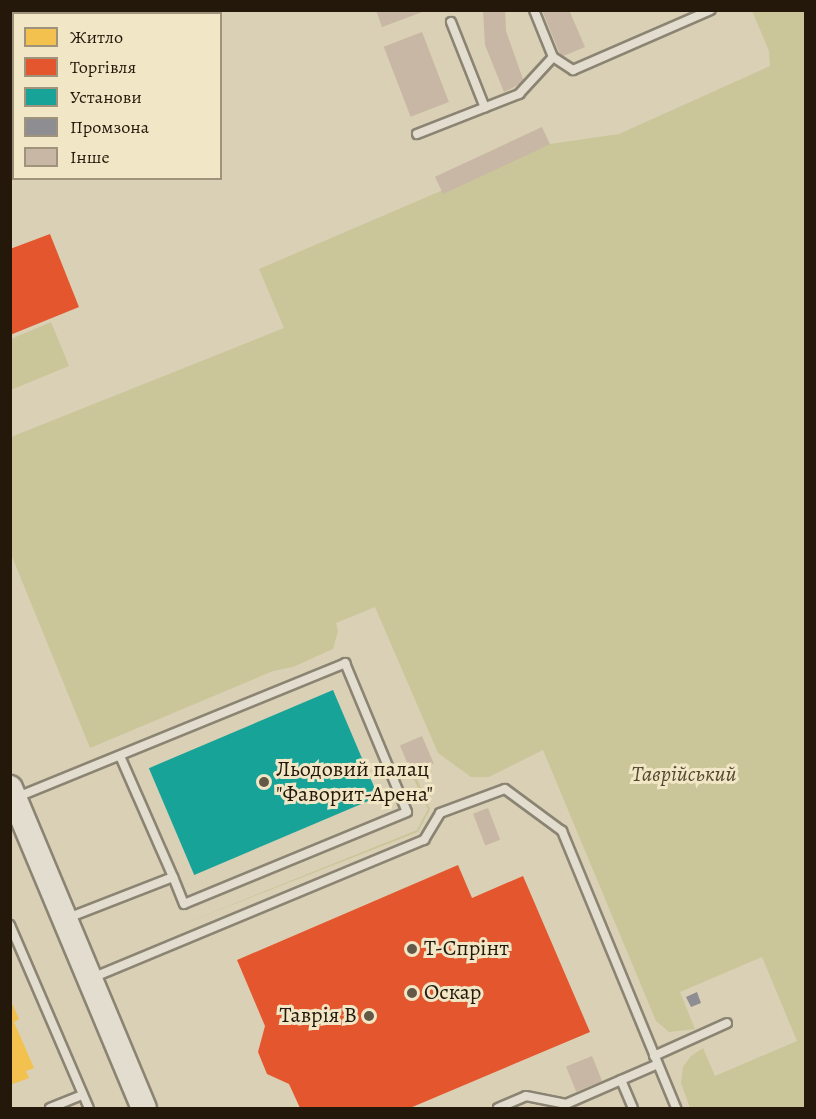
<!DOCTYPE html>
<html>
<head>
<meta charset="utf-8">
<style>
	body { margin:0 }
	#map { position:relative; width:816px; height:1119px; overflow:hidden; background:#dad0b5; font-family:Alegreya,serif }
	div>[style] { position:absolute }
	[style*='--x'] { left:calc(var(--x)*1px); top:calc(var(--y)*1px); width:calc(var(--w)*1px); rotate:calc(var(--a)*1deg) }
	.green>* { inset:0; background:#cac699 }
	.homes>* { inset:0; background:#f2c14e }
	.shops>* { inset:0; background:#e4572e }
	.public>* { inset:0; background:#17a398; transform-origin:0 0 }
	.industry>* { inset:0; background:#8d8d92 }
	.building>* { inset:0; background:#c7b7a4; transform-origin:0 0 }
	.roads { filter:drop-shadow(2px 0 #8b8473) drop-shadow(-2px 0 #8b8473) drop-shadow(0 2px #8b8473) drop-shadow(0 -2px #8b8473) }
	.lane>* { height:8px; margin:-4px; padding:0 4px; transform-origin:4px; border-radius:4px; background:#e2ddce }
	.secondary>* { height:24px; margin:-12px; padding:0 12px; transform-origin:12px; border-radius:12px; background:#e2ddce }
	.dots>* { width:16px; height:16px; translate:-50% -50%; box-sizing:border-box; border:3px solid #f1e6c5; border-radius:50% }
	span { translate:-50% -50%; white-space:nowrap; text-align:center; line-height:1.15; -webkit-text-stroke:6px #f1e6c5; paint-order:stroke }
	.poi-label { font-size:22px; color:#24180b }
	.left { translate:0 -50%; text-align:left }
	.right { translate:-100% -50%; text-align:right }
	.park-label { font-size:22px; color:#524a2f; font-style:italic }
	.frame { position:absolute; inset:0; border:12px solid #24180b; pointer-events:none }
	.legend { position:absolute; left:12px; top:12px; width:210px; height:168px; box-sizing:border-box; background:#f1e6c5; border:2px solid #9f947b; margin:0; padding:8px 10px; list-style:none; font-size:18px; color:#24180b }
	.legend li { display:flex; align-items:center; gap:12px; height:30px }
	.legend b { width:30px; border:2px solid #9f947b }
</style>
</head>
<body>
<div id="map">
	<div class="green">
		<i style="clip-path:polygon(752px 11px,805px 11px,805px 1108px,690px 1108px,681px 1083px,683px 1067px,691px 1056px,703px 1048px,715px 1076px,797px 1041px,762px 957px,680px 992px,695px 1029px,669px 1032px,656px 1021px,543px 750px,489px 777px,471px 777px,438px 753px,375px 607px,336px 623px,338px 631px,333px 649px,293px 667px,273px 671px,90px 748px,11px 554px,11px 437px,284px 328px,259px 269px,550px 144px,619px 134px,770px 66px,769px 51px)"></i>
		<i style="clip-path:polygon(51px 322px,69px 366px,11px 390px,11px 339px)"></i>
		<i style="clip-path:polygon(415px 774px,430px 809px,418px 832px,181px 925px,417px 830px,428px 809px,412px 775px)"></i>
	</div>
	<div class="homes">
		<i style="clip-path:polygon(10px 999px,19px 1019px,14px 1022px,34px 1068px,26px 1071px,29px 1078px,10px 1085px)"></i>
	</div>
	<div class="shops">
		<i style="clip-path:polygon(50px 234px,79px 307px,10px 335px,10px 249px)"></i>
		<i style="clip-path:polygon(458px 865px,472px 898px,523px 876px,590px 1032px,410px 1108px,300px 1108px,289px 1084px,267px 1074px,258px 1052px,265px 1026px,237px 960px)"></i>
	</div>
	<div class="public">
		<i style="left:333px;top:690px;width:116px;height:200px;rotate:67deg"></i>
	</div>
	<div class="industry">
		<i style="clip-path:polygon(697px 992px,701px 1003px,691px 1007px,686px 997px)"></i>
	</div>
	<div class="building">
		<i style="clip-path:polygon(376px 10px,425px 10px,425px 11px,382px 27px)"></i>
		<i style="clip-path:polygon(483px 10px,505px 10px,506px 31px,524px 82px,504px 92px,485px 45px)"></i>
		<i style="clip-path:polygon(542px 10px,569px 10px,585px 47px,561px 57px)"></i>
		<i style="left:422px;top:32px;width:75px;height:41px;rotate:69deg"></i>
		<i style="left:542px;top:127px;width:19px;height:118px;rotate:65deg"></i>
		<i style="left:422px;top:736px;width:30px;height:24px;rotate:67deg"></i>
		<i style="left:488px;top:808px;width:34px;height:16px;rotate:69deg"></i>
		<i style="left:592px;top:1056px;width:27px;height:28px;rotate:68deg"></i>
	</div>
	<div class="roads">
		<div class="lane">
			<i style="--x:534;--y:10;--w:51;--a:68"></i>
			<i style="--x:553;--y:57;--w:24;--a:33"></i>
			<i style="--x:573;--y:70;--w:150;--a:-23.5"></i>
			<i style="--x:451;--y:22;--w:92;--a:68.4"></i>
			<i style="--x:417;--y:134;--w:110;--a:-21.4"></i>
			<i style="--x:519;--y:94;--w:50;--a:-47.4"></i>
			<i style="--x:120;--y:756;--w:132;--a:66.3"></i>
			<i style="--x:15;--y:798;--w:357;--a:-22.2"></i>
			<i style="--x:345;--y:663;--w:161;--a:67.4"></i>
			<i style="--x:407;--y:812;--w:241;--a:157.6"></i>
			<i style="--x:184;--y:904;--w:29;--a:-112"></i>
			<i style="--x:173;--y:877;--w:113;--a:158.7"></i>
			<i style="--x:10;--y:925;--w:199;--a:66.7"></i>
			<i style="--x:92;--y:978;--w:360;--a:-22.6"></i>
			<i style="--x:424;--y:840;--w:31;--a:-59"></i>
			<i style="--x:440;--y:813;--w:69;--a:-20.3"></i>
			<i style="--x:505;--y:789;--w:71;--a:36.4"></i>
			<i style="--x:562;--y:831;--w:300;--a:67.6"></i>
			<i style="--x:654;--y:1056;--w:80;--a:-24.3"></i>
			<i style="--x:621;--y:1080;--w:30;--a:67"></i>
			<i style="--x:50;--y:1108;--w:35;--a:-22"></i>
			<i style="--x:498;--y:1108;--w:30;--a:-23"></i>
			<i style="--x:526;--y:1096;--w:41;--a:11.3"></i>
			<i style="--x:566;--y:1104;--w:100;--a:-23.5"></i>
		</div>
		<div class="secondary">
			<i style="--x:10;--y:788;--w:347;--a:67.3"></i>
		</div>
	</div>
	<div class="dots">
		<i style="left:264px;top:782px;background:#645846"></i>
		<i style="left:412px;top:949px;background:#645846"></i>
		<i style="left:412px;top:993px;background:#645846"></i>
		<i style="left:369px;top:1016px;background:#645846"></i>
	</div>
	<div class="poi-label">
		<span class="left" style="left:276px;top:782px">Льодовий палац<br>"Фаворит-Арена"</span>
		<span class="left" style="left:424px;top:949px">Т-Спрінт</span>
		<span class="left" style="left:424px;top:993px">Оскар</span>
		<span class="right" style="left:357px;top:1016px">Таврія В</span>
	</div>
	<div class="park-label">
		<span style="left:684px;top:775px">Таврійський</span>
	</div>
	<div class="frame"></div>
	<ul class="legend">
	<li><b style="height:16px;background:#f2c14e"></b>Житло</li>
	<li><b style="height:16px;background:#e4572e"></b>Торгівля</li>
	<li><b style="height:16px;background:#17a398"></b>Установи</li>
	<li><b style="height:16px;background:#8d8d92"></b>Промзона</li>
	<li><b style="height:16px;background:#c7b7a4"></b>Інше</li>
	</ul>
</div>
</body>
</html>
